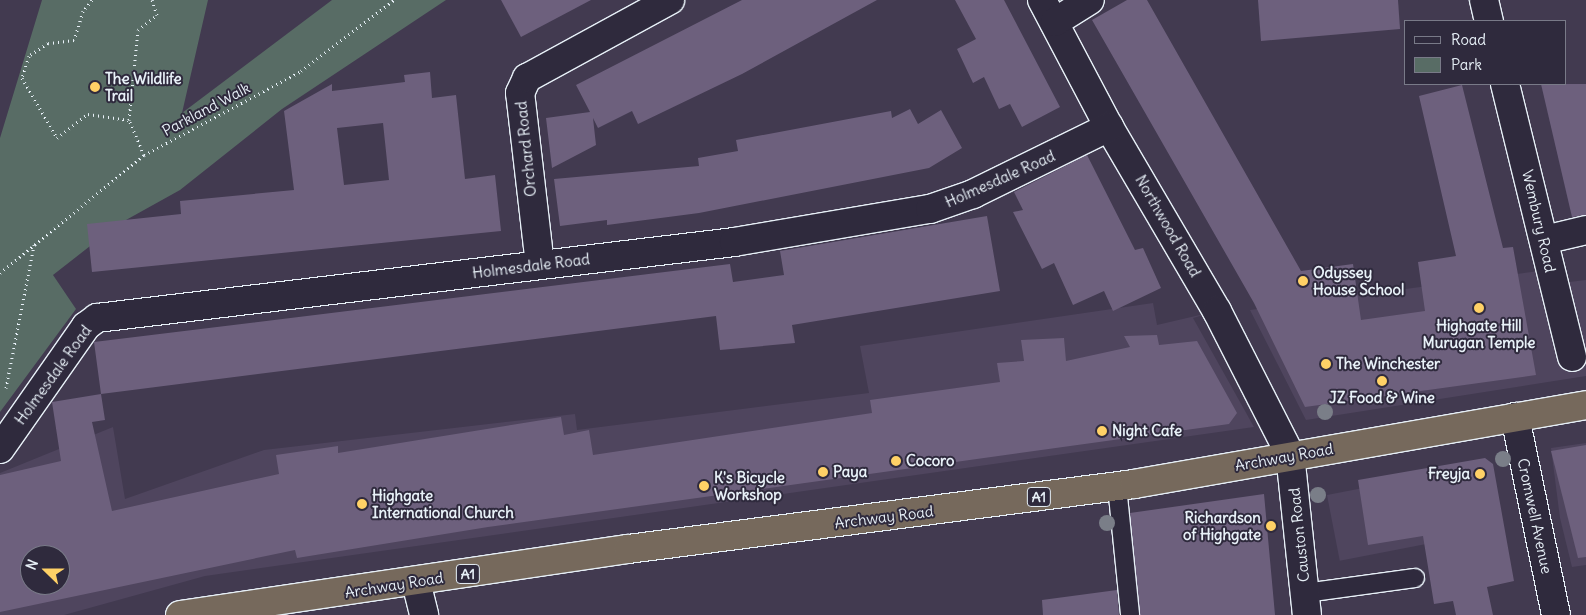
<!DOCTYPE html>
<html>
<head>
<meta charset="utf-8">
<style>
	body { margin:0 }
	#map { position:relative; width:1586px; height:615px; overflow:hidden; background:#423a50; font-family:Delius,sans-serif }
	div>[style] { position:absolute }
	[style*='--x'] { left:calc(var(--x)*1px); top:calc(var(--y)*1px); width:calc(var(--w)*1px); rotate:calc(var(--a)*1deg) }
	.built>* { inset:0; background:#4f455e; transform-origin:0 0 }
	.green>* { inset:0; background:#586c65 }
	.building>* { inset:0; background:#6d607d }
	.path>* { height:3px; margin-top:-1.5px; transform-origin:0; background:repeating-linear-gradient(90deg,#e8f1f8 0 1px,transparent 0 5px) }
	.roads { filter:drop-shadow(1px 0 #e8f1f8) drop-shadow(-1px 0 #e8f1f8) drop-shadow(0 1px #e8f1f8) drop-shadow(0 -1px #e8f1f8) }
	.service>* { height:18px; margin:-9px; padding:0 9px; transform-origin:9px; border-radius:9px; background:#2f2a3d }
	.minor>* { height:28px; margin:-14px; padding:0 14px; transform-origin:14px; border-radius:14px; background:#2f2a3d }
	.trunk>* { height:28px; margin:-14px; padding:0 14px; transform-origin:14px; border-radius:14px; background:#76695c }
	.trees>* { width:16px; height:16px; margin:-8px; border-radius:50%; background:#7a7e88 }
	.dots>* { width:14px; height:14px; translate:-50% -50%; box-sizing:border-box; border:2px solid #2f2a3d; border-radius:50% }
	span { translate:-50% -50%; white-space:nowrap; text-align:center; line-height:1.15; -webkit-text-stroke:4px #2f2a3d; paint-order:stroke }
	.shield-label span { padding:1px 4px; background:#2f2a3d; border:1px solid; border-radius:4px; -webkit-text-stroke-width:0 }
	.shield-label { font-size:14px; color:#e8f1f8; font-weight:700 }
	.poi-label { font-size:15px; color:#e8f1f8; font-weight:700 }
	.left { translate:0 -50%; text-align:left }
	.right { translate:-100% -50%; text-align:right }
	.street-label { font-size:15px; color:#e8f1f8 }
	.legend { position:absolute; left:1404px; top:20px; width:162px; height:65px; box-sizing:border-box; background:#2f2a3d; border:1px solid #797a88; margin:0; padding:6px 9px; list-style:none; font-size:15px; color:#e8f1f8 }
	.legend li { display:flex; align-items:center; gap:10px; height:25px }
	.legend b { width:25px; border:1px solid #797a88 }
	.north { position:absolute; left:20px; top:545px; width:50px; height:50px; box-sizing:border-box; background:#2f2a3d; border:1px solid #797a88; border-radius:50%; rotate:292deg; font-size:14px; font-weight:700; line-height:20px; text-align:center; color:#e8f1f8 }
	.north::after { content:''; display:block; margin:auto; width:18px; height:22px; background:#ffd166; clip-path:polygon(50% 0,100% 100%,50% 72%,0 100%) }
</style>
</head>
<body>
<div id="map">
	<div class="built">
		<i style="clip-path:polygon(1544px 240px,1569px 282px,1586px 280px,1586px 376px,1306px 420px,1250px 310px,1539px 271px)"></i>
		<i style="clip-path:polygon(evenodd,1153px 303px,1157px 325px,1217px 311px,1193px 318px,1254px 427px,205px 576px,64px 615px,0 615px,0 473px,113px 427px,125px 499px,264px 450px,575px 414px,577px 430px,869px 393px,860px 346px,1153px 303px,30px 555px,60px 555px,60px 585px,30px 585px,30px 555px)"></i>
		<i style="clip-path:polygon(1586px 443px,1586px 565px,1572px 567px,1560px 518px,1551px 448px)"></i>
		<i style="left:1487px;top:464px;width:67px;height:163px;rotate:79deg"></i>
	</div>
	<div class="green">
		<i style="clip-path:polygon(42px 0,208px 0,182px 113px,332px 0,446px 0,282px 109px,180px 190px,117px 225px,53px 275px,76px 309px,0 412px,0 138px)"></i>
	</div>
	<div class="building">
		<i style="clip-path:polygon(501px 0,591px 0,521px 37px)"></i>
		<i style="clip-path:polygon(742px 0,877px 0,742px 74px,638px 124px,632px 111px,598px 128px,593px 118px,596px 145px,552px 168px,546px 118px,590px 112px,576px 85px)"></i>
		<i style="clip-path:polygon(955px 0,1004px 0,1060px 107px,1022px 127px,1010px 104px,999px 109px,984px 77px,973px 83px,957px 49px,976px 39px)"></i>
		<i style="clip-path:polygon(1127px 0,1147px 0,1301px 271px,1353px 264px,1361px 320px,1425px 311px,1418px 262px,1456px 256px,1419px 96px,1462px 85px,1503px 248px,1513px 247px,1536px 375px,1305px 407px,1254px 303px,1092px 20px)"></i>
		<i style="clip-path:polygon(1258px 0,1398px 0,1400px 29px,1261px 41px)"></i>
		<i style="clip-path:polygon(evenodd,430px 72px,432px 98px,456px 95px,465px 179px,495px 175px,501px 231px,92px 272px,87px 224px,181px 214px,180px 201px,294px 190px,284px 111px,332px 84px,332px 91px,405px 82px,404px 75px,430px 72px,383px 123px,389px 180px,344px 185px,337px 128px,383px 123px)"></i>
		<i style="clip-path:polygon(1541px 84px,1586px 84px,1586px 215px,1572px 217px)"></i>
		<i style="clip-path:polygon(910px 109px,918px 124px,941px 110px,962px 148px,929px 168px,699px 213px,607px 225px,607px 220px,560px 226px,554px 179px,699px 166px,698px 158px,738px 151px,736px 140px,891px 111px,892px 118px)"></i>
		<i style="clip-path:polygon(1087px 155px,1135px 250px,1143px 248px,1161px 288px,1113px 311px,1104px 291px,1073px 305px,1054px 263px,1042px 269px,1013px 212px,1023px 210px,1014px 192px)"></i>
		<i style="clip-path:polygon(987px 216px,1000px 291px,792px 325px,795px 343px,720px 350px,716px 316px,101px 394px,94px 342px,730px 264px,733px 282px,784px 275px,780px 251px)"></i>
		<i style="clip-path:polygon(evenodd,1157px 335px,1159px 345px,1197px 341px,1237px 413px,1229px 424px,488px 527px,297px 558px,295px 550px,0 612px,0 475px,61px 461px,52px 402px,101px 394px,105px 420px,92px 422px,112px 511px,279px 474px,276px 455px,338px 446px,338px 453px,561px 417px,564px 435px,589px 430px,593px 455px,872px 413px,870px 400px,1000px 382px,997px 363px,1024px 361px,1021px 340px,1064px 338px,1066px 361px,1130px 347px,1124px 336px,1157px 335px,30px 555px,60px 555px,60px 585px,30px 585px,30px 555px)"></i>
		<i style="clip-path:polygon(1586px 445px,1586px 557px,1578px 558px,1551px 451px)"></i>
		<i style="clip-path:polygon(1485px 458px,1493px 464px,1514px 581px,1487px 587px,1493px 615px,1456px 615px,1453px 601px,1434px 604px,1423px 536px,1368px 545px,1358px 480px)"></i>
		<i style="clip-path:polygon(1264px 494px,1275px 615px,1140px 615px,1130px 513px)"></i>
		<i style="clip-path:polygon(1117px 590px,1119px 615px,1043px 615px,1042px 600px)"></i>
	</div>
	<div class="path">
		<i style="--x:92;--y:0;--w:14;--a:129"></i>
		<i style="--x:83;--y:11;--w:30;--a:107"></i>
		<i style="--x:74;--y:40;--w:26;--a:173"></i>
		<i style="--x:48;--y:43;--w:23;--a:146"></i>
		<i style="--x:29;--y:56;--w:23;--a:108"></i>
		<i style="--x:22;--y:78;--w:69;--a:59.7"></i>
		<i style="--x:57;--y:138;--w:39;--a:-38"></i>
		<i style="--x:88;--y:114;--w:41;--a:8.3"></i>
		<i style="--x:144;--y:155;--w:38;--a:-113"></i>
		<i style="--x:129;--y:120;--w:90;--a:-84.3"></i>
		<i style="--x:138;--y:30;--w:24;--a:-38"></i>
		<i style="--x:157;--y:15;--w:16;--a:-108"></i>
		<i style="--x:0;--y:273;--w:186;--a:-39.3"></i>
		<i style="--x:144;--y:155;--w:178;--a:-28.1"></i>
		<i style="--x:301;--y:71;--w:117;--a:-37.4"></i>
		<i style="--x:6;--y:388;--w:146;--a:-78.9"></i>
	</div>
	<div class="roads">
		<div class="service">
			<i style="--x:1117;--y:486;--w:130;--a:84.2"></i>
			<i style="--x:1305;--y:593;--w:111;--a:-7.8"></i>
		</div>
		<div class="minor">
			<i style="--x:1042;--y:0;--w:144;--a:62.2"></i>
			<i style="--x:1109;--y:127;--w:213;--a:59.6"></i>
			<i style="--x:1217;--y:311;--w:161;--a:63"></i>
			<i style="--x:1290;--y:454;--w:162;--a:84"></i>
			<i style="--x:1484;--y:0;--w:22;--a:77"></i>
			<i style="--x:1055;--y:22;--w:41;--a:-32.2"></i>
			<i style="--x:1505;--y:84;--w:281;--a:76.2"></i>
			<i style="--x:1544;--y:240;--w:43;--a:-13.4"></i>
			<i style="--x:540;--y:265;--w:173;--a:-96.6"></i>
			<i style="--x:520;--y:93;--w:17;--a:-65"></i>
			<i style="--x:527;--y:78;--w:163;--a:-28.6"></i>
			<i style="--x:1515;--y:417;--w:202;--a:78.3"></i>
			<i style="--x:0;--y:449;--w:150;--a:-55"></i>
			<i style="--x:86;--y:326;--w:14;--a:-36"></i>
			<i style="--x:97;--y:318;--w:642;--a:-6.8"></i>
			<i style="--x:734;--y:242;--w:199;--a:-9.6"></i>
			<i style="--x:930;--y:209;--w:46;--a:-19.2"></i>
			<i style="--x:973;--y:194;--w:152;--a:-26.2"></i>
			<i style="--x:416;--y:582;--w:34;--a:76"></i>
		</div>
		<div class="trunk">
			<i style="--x:180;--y:615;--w:453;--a:-8.4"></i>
			<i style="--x:628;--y:549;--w:510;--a:-7.32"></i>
			<i style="--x:1134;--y:484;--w:459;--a:-9.9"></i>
		</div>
	</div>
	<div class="trees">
		<i style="left:1325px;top:412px"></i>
		<i style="left:1503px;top:459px"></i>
		<i style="left:1318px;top:495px"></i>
		<i style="left:1107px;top:523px"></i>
	</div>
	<div class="dots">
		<i style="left:95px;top:87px;background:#ffd166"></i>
		<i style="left:1303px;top:281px;background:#ffd166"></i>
		<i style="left:1479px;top:308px;background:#ffd166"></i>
		<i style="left:1326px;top:364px;background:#ffd166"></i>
		<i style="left:1382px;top:381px;background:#ffd166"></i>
		<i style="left:1102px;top:431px;background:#ffd166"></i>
		<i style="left:896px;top:461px;background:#ffd166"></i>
		<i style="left:823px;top:472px;background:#ffd166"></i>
		<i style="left:1480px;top:474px;background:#ffd166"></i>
		<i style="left:704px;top:486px;background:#ffd166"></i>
		<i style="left:362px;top:504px;background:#ffd166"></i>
		<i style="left:1271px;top:526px;background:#ffd166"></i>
	</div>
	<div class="shield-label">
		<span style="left:1039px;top:497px">A1</span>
		<span style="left:468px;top:574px">A1</span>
	</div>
	<div class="poi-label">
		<span class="left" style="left:105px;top:87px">The Wildlife<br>Trail</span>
		<span class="left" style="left:1313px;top:281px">Odyssey<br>House School</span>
		<span style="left:1479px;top:334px">Highgate Hill<br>Murugan Temple</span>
		<span class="left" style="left:1336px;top:364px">The Winchester</span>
		<span style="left:1382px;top:398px">JZ Food &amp; Wine</span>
		<span class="left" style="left:1112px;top:431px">Night Cafe</span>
		<span class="left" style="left:906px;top:461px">Cocoro</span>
		<span class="left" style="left:833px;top:472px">Paya</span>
		<span class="right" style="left:1470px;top:474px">Freyja</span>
		<span class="left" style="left:714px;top:486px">K's Bicycle<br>Workshop</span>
		<span class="left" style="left:372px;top:504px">Highgate<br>International Church</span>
		<span class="right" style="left:1261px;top:526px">Richardson<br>of Highgate</span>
	</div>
	<div class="street-label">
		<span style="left:206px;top:109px;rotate:-28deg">Parkland Walk</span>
		<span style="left:526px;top:149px;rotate:-96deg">Orchard Road</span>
		<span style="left:1000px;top:179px;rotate:-24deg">Holmesdale Road</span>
		<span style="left:1539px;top:221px;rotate:77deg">Wembury Road</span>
		<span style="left:1168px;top:226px;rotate:60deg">Northwood Road</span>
		<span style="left:531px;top:266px;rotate:-7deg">Holmesdale Road</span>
		<span style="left:53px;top:375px;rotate:-54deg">Holmesdale Road</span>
		<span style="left:1284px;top:457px;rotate:-10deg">Archway Road</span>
		<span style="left:1535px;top:516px;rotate:78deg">Cromwell Avenue</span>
		<span style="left:884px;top:517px;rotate:-7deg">Archway Road</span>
		<span style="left:1299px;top:535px;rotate:-96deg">Causton Road</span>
		<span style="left:394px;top:585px;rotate:-9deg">Archway Road</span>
	</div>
	<ul class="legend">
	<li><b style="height:6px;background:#2f2a3d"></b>Road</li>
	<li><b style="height:14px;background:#586c65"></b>Park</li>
	</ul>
	<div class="north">N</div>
</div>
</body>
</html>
